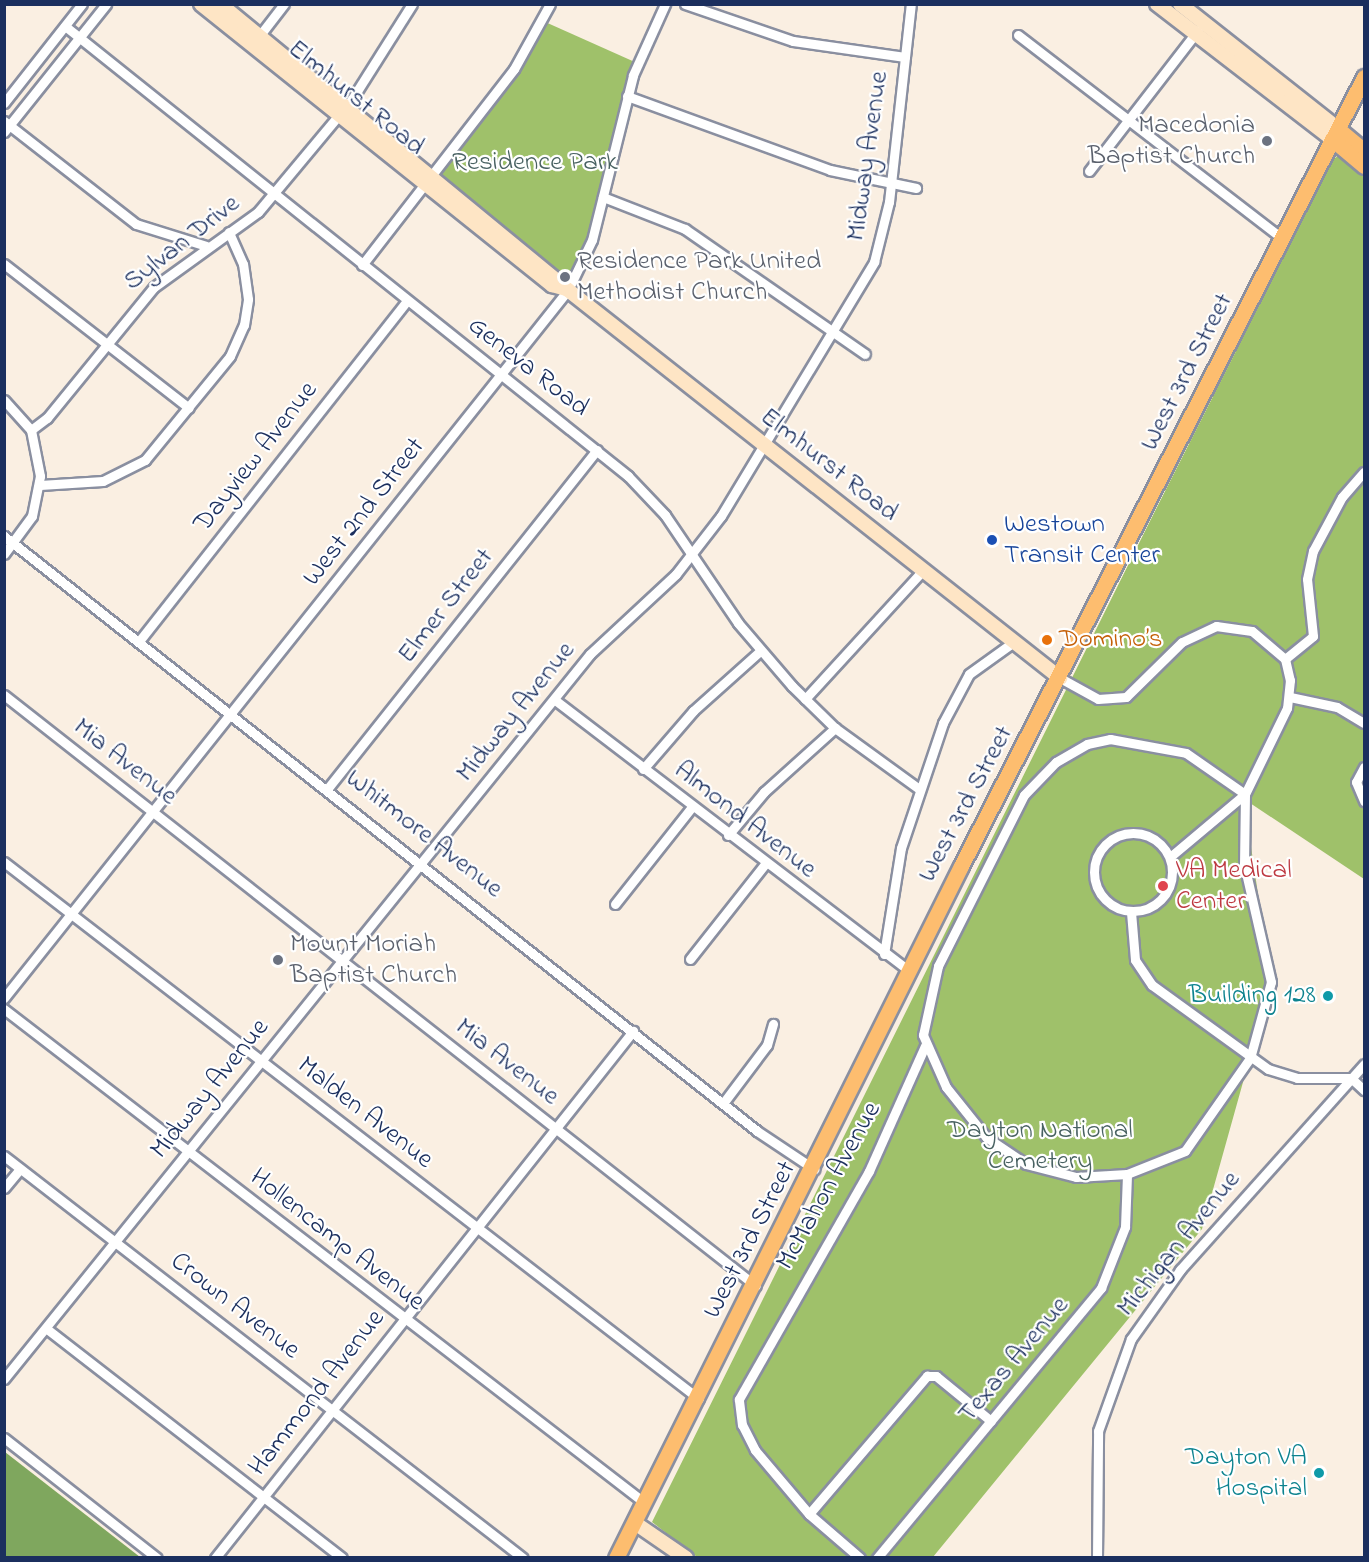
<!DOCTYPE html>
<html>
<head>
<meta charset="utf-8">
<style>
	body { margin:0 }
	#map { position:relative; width:1369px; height:1562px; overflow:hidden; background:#faefe2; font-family:"Indie Flower",sans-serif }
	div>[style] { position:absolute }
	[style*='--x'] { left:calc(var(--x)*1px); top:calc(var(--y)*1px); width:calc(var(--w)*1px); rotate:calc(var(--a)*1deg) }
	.green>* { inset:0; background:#9fc16a }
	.forest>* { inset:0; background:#7fa75e }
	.roads { filter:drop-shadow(2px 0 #8a8fa0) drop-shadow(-2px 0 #8a8fa0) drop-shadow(0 2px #8a8fa0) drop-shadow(0 -2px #8a8fa0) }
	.street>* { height:9px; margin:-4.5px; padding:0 4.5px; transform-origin:4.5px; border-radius:4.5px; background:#fff }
	.street>.ring { margin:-4.5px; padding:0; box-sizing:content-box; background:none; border:9px solid #fff; border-radius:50% }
	.secondary>* { height:14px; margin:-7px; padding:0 7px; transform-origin:7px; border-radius:7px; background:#fee5c5 }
	.primary>* { height:15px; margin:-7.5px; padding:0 7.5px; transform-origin:7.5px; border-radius:7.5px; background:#fdbd6f }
	.dots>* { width:16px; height:16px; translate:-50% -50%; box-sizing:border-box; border:3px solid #fff; border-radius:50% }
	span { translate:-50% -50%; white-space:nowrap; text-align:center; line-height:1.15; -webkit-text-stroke:4.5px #fff; paint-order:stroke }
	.street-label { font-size:27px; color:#1b2f5e }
	.worship-label { font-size:27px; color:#5b616d }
	.right { translate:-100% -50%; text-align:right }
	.left { translate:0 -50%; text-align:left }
	.park-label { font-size:27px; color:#496262 }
	.transit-label { font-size:27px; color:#164399 }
	.food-label { font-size:27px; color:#c56008 }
	.health-label { font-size:27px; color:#be3a42 }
	.culture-label { font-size:27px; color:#0d838f }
	.frame { position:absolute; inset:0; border:6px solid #1b2f5e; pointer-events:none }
</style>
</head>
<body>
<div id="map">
	<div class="green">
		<i style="clip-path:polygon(543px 21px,637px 63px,592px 240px,568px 290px,431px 175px)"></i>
		<i style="clip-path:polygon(1340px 155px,1364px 171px,1364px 879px,1244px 799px,1271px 982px,1202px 1229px,933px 1557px,697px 1557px,652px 1522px,1155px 511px,1333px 159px)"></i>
	</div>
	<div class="forest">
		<i style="clip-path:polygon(4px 1452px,5px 1452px,140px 1557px,5px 1557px)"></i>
	</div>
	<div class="roads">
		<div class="street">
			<i style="--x:685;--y:4;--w:114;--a:18.9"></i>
			<i style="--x:793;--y:41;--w:113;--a:8.1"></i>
			<i style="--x:65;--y:26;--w:721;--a:38.63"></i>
			<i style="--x:628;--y:476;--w:54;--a:46.5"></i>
			<i style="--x:665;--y:515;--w:130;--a:55.9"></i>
			<i style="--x:738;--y:623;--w:83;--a:49.4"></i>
			<i style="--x:792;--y:686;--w:60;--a:44.3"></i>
			<i style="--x:835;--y:728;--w:102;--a:35.9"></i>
			<i style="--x:1018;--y:35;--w:334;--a:37.6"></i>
			<i style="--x:257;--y:39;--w:44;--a:-52.4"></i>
			<i style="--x:627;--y:96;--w:216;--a:20"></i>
			<i style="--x:830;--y:170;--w:88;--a:11.8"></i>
			<i style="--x:4;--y:103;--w:126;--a:-51.8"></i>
			<i style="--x:4;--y:121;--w:167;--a:38"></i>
			<i style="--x:136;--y:224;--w:73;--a:17.4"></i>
			<i style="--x:4;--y:132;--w:164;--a:-51.4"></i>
			<i style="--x:1089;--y:171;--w:178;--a:-52.3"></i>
			<i style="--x:603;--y:197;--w:88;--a:21.3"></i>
			<i style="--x:685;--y:229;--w:219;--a:34.8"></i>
			<i style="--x:4;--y:264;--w:234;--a:37.9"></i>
			<i style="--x:362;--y:265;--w:248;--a:-52.2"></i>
			<i style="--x:514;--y:69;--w:74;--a:-61"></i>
			<i style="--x:4;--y:400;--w:40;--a:48"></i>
			<i style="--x:31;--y:430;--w:47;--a:78.9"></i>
			<i style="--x:40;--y:476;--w:41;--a:101.3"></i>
			<i style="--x:32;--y:516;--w:47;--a:126.4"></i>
			<i style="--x:31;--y:430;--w:20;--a:-37"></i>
			<i style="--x:47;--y:418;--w:169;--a:-50.8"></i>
			<i style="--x:154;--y:287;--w:128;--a:-35.8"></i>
			<i style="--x:258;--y:212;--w:147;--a:-50.2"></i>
			<i style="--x:352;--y:99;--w:112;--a:-57.7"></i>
			<i style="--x:40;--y:485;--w:63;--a:-3.6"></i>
			<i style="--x:103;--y:481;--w:47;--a:-26.6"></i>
			<i style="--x:145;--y:460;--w:134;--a:-50.7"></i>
			<i style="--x:230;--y:356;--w:34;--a:-66"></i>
			<i style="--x:244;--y:325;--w:26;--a:-81"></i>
			<i style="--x:248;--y:299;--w:35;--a:-98"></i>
			<i style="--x:243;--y:264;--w:35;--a:-114"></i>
			<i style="--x:4;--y:536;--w:960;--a:38.31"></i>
			<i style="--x:757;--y:1131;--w:69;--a:33.7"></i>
			<i style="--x:140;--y:640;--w:432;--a:-51.8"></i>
			<i style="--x:1285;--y:659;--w:36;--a:-39"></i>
			<i style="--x:1313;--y:636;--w:57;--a:-96"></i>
			<i style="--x:1307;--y:579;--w:29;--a:-78"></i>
			<i style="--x:1313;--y:551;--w:61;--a:-61.8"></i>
			<i style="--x:1342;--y:497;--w:33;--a:-49"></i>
			<i style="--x:1060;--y:678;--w:43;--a:28.9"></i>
			<i style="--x:1098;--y:699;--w:28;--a:-4"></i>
			<i style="--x:1126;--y:697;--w:78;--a:-44.5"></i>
			<i style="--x:1182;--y:642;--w:38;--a:-25"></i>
			<i style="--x:1216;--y:626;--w:36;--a:8"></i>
			<i style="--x:1252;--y:631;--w:43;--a:40.3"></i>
			<i style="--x:1285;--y:659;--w:22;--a:77"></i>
			<i style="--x:1290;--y:680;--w:28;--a:96"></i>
			<i style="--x:1287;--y:708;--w:96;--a:116"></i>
			<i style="--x:1245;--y:794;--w:97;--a:140"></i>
			<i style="--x:4;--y:695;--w:956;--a:38.16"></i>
			<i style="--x:1290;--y:697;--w:48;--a:12"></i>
			<i style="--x:1337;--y:707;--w:31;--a:31"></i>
			<i style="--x:805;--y:699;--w:175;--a:-47.5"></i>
			<i style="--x:555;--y:700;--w:447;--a:37.4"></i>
			<i style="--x:1110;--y:739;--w:77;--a:10.4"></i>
			<i style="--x:1186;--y:753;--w:72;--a:34.8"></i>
			<i style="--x:1245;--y:794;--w:70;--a:90.8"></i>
			<i style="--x:1244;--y:864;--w:121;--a:77.1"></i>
			<i style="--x:1271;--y:982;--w:79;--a:105.4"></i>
			<i style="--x:1250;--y:1058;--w:113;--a:125"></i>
			<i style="--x:1185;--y:1151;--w:62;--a:158.4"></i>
			<i style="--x:1127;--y:1174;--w:51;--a:176.6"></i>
			<i style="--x:1076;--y:1177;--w:52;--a:-165.4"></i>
			<i style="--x:1026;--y:1164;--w:48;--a:-146"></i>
			<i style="--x:986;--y:1137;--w:64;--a:-128.7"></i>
			<i style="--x:946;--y:1087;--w:57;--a:-113.9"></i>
			<i style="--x:923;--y:1035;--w:71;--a:-77.7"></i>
			<i style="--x:938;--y:966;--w:191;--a:-63.3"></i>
			<i style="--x:1024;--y:795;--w:46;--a:-45.9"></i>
			<i style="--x:1056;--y:762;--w:36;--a:-30"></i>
			<i style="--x:1087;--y:744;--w:24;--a:-12"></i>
			<i style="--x:1364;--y:767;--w:17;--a:118"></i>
			<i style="--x:1356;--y:782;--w:21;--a:67"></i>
			<i style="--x:643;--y:769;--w:77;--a:-49.2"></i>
			<i style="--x:693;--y:711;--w:90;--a:-41.8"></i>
			<i style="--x:328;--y:788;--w:432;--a:-51.5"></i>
			<i class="ring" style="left:1094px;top:833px;width:69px;height:69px"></i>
			<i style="--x:728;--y:835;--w:56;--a:-50.1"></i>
			<i style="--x:764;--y:792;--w:96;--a:-42"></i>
			<i style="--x:4;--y:862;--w:878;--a:37.69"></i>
			<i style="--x:615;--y:904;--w:124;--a:-51.6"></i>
			<i style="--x:1131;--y:912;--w:48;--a:85.2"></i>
			<i style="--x:1135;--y:960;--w:30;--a:56"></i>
			<i style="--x:1152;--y:985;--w:143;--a:35.9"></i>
			<i style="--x:1268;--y:1069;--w:30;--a:17"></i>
			<i style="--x:1297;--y:1078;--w:54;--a:0"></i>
			<i style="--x:1351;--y:1078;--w:18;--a:43"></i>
			<i style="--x:884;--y:954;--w:107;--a:-80.9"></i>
			<i style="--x:901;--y:848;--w:132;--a:-71.4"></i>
			<i style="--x:943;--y:723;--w:55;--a:-62"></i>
			<i style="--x:969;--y:674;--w:57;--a:-35.7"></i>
			<i style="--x:690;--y:959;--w:121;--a:-51.7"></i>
			<i style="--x:4;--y:998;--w:905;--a:-51.46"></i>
			<i style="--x:568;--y:290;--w:55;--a:-64.4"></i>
			<i style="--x:592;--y:240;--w:170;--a:-76"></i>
			<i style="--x:633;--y:75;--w:78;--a:-65.7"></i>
			<i style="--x:4;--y:1009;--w:809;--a:37.62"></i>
			<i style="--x:724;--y:1102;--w:71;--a:-53"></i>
			<i style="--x:767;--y:1045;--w:22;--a:-74"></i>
			<i style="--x:4;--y:1156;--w:656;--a:37.76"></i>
			<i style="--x:4;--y:1188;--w:25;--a:-50"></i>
			<i style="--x:47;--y:1329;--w:373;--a:37.8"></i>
			<i style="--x:4;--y:1379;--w:932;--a:-51.05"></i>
			<i style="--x:590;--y:654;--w:117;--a:-42.9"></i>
			<i style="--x:676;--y:574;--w:73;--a:-52.2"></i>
			<i style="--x:721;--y:516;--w:297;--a:-58.9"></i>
			<i style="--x:874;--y:262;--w:62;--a:-76"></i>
			<i style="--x:889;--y:202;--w:199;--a:-83.7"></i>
			<i style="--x:4;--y:1438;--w:194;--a:38.1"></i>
			<i style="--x:809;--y:1514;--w:182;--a:-49.5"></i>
			<i style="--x:927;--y:1376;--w:9;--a:0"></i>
			<i style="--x:936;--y:1376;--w:71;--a:39.3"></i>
			<i style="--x:215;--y:1558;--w:673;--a:-51.58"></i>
			<i style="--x:860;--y:1558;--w:67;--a:-139.2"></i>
			<i style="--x:809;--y:1514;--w:84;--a:-130.2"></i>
			<i style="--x:755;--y:1450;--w:28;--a:-117"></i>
			<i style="--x:742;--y:1425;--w:26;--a:-97"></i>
			<i style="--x:739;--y:1399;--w:262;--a:-60.3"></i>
			<i style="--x:869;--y:1171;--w:137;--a:-65.9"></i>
			<i style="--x:877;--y:1558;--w:351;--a:-50.3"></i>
			<i style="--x:1101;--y:1288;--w:66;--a:-68.5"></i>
			<i style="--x:1125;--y:1227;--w:53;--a:-87.8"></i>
			<i style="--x:1097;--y:1558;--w:127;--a:-89.5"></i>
			<i style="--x:1098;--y:1431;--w:98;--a:-70.3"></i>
			<i style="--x:1131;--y:1339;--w:85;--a:-54.6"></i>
			<i style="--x:1180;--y:1270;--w:276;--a:-48.2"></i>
		</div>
		<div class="secondary">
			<i style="--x:201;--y:4;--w:450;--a:38.7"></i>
			<i style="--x:552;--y:285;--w:15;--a:16"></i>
			<i style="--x:220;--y:4;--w:450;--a:39.4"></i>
			<i style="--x:568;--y:290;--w:627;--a:38.26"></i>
			<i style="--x:1157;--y:4;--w:221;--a:37.6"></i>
			<i style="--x:1180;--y:4;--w:201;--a:38.3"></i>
			<i style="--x:635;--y:1523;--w:62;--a:34.5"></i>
		</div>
		<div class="primary">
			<i style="--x:1338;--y:129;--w:34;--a:40"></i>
			<i style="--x:1332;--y:139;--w:42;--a:40.2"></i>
			<i style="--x:616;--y:1558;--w:773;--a:-63.5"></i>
			<i style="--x:961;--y:866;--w:886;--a:-62.94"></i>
		</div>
	</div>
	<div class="dots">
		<i style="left:1267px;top:141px;background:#6b7280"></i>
		<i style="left:565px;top:277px;background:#6b7280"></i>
		<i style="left:992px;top:540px;background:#1a4fb4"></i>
		<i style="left:1047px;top:640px;background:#e8710a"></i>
		<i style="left:1163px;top:886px;background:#e0444e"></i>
		<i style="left:278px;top:960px;background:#6b7280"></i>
		<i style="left:1328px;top:996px;background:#0f9aa8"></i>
		<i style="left:1319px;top:1473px;background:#0f9aa8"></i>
	</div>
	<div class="street-label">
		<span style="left:356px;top:98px;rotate:39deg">Elmhurst Road</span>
		<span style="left:868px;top:156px;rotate:-82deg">Midway Avenue</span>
		<span style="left:182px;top:243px;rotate:-38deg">Sylvan Drive</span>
		<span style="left:528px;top:367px;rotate:38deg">Geneva Road</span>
		<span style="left:1187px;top:372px;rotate:-63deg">West 3rd Street</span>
		<span style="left:256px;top:457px;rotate:-52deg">Dayview Avenue</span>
		<span style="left:829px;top:465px;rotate:38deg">Elmhurst Road</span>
		<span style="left:364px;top:512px;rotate:-52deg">West 2nd Street</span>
		<span style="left:446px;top:606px;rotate:-52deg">Elmer Street</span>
		<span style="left:516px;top:712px;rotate:-51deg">Midway Avenue</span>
		<span style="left:125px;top:762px;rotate:38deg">Mia Avenue</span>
		<span style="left:966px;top:804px;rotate:-62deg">West 3rd Street</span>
		<span style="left:745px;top:820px;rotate:38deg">Almond Avenue</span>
		<span style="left:424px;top:834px;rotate:38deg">Whitmore Avenue</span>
		<span style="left:507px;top:1062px;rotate:38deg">Mia Avenue</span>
		<span style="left:210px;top:1089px;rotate:-51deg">Midway Avenue</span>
		<span style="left:365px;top:1113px;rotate:38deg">Malden Avenue</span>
		<span style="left:829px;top:1186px;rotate:-61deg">McMahon Avenue</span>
		<span style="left:337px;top:1240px;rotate:38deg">Hollencamp Avenue</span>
		<span style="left:750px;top:1240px;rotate:-63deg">West 3rd Street</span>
		<span style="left:1179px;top:1244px;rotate:-51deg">Michigan Avenue</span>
		<span style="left:235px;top:1306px;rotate:38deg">Crown Avenue</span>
		<span style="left:1014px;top:1360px;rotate:-50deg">Texas Avenue</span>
		<span style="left:317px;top:1393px;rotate:-52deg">Hammond Avenue</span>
	</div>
	<div class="worship-label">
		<span class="right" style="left:1255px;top:141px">Macedonia<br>Baptist Church</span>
		<span class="left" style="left:577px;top:277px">Residence Park United<br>Methodist Church</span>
		<span class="left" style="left:290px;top:960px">Mount Moriah<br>Baptist Church</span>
	</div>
	<div class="park-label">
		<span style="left:535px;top:163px">Residence Park</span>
		<span style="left:1040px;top:1146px">Dayton National<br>Cemetery</span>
	</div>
	<div class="transit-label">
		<span class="left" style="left:1004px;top:540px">Westown<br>Transit Center</span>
	</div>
	<div class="food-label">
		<span class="left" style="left:1059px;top:640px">Domino’s</span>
	</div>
	<div class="health-label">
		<span class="left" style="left:1176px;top:886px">VA Medical<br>Center</span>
	</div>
	<div class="culture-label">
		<span class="right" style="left:1316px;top:996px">Building 128</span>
		<span class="right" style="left:1307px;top:1473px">Dayton VA<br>Hospital</span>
	</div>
	<div class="frame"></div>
</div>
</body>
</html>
